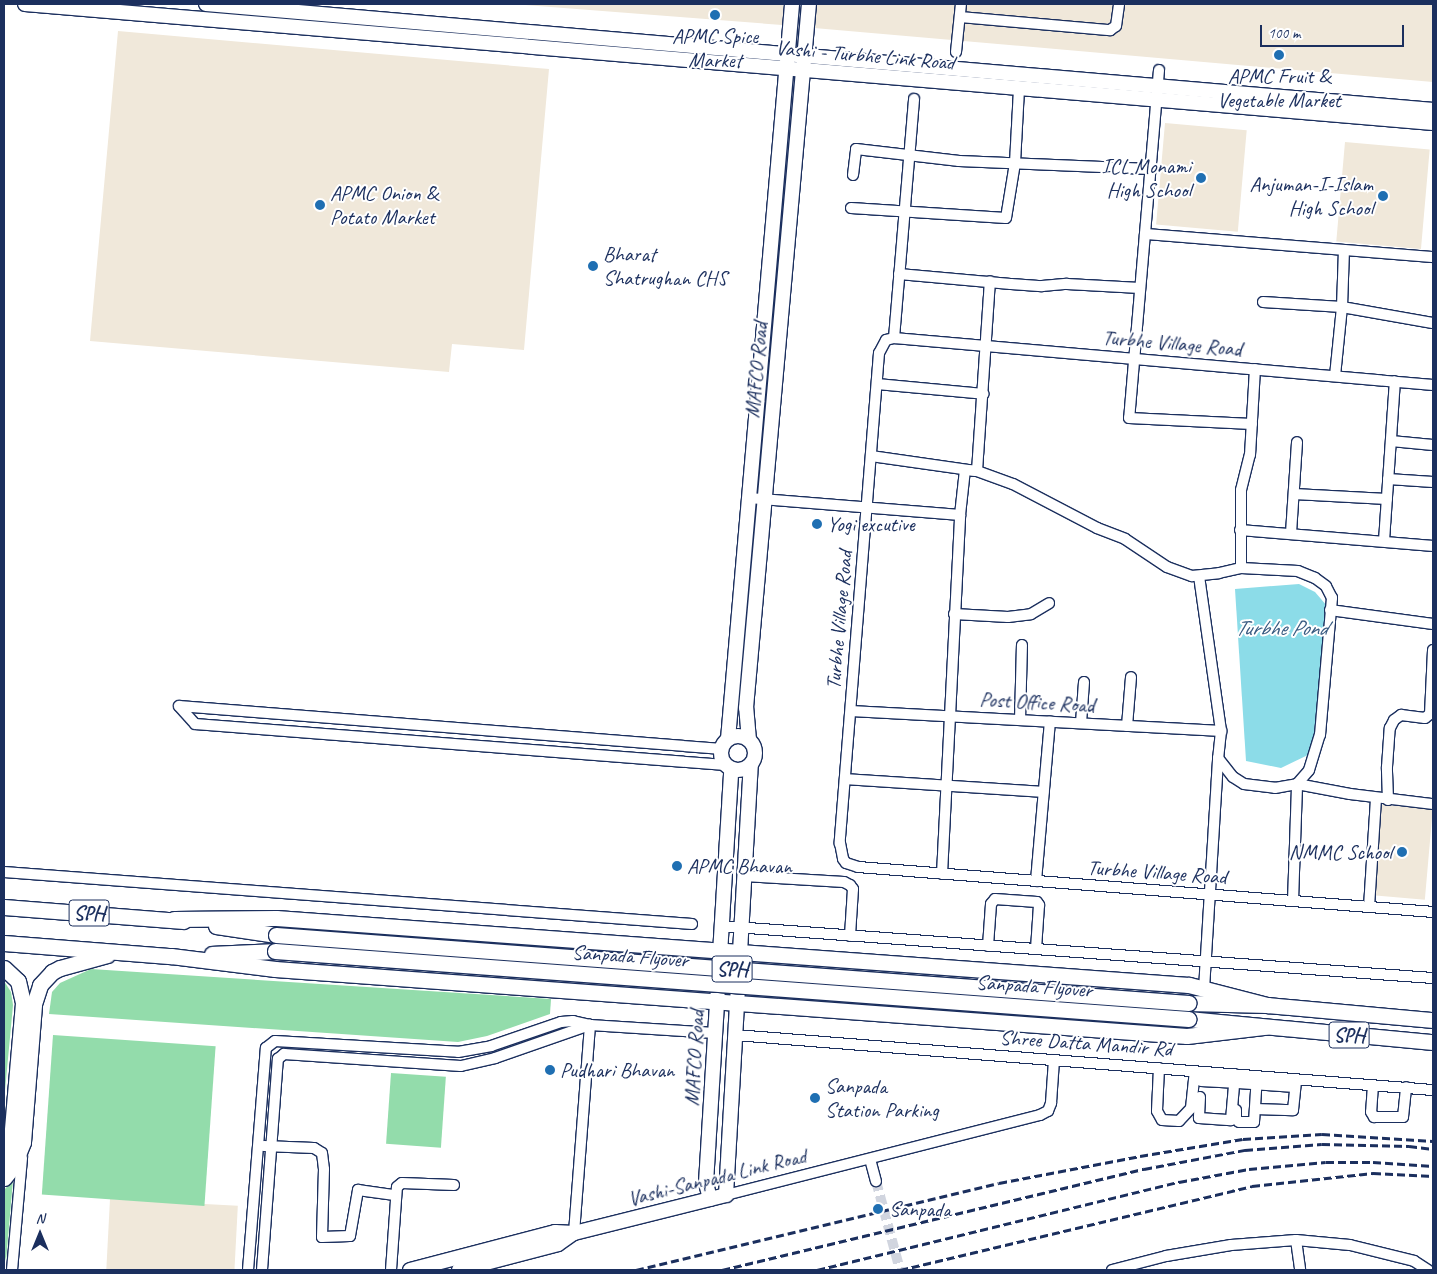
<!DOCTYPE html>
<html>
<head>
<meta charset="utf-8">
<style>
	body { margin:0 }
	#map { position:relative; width:1437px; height:1274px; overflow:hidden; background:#fff; font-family:Caveat,sans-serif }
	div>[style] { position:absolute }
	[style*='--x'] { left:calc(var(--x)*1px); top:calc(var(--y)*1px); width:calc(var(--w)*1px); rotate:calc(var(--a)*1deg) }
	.built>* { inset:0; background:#f0e8da; transform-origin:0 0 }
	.green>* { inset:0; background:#93dcab; transform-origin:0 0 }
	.water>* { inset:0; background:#8cdce8 }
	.minor-tunnel>* { height:10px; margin-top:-5px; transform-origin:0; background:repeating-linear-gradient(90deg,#d1d5df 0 10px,transparent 0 15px) }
	.roads { filter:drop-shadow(1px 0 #1b2f5e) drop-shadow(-1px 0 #1b2f5e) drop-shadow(0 1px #1b2f5e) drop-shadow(0 -1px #1b2f5e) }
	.minor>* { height:10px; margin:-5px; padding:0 5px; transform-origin:5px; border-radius:5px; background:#fff }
	.major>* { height:14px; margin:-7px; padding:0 7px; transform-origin:7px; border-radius:7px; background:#fff }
	.major>.ring { margin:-7px; padding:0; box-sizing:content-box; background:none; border:14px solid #fff; border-radius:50% }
	.highway>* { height:15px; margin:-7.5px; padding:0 7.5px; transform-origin:7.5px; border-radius:7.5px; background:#fff }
	.rail>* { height:3px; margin-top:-1.5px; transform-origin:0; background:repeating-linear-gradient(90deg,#1b2f5e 0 8px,transparent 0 12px) }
	.bridges { filter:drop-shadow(1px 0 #1b2f5e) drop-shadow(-1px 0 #1b2f5e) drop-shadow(0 1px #1b2f5e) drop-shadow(0 -1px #1b2f5e) }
	.highway-bridge>* { height:15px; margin:-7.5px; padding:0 7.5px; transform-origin:7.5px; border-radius:7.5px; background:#fff }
	.dots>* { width:14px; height:14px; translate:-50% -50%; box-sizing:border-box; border:2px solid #fff; border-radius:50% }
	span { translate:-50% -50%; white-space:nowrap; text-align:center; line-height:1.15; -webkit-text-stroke:4px #fff; paint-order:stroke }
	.shield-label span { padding:1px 4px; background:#fff; border:1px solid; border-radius:4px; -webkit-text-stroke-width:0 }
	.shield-label { font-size:20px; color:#1b2f5e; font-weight:700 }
	.poi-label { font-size:21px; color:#1b2f5e }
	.right { translate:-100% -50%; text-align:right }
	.left { translate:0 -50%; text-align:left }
	.street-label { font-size:21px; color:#1b2f5e }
	.water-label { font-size:22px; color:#375a80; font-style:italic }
	.frame { position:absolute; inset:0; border:5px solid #1b2f5e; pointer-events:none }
	.north { position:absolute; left:15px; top:1209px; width:50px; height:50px; -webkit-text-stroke:4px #fff; paint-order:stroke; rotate:0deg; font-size:14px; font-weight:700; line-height:20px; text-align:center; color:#1b2f5e }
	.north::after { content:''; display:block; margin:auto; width:18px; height:22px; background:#1b2f5e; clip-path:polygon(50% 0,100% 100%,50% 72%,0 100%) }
	.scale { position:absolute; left:1260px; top:25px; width:144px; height:22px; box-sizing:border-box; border:2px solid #1b2f5e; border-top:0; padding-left:6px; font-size:15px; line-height:18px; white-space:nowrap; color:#1b2f5e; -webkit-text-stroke:4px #fff; paint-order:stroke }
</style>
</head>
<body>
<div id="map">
	<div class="built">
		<i style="clip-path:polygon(512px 4px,784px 4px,782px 25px)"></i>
		<i style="clip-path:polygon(816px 4px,1433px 4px,1433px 82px,814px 28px)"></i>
		<i style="clip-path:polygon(118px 31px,549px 69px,524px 350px,452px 344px,449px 372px,90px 341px)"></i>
		<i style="left:1165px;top:123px;width:82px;height:102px;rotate:5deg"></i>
		<i style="left:1345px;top:142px;width:85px;height:100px;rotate:5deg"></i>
		<i style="left:1375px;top:804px;width:58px;height:91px;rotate:5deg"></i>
		<i style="left:110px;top:1199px;width:128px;height:71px;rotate:3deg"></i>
	</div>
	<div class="green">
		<i style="clip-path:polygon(91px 969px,551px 999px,550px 1014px,487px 1036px,458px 1042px,49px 1014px,52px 992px,60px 983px)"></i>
		<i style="clip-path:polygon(4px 981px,11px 992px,13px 1005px,4px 1101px)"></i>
		<i style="left:53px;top:1035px;width:163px;height:160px;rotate:4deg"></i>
		<i style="left:391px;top:1073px;width:55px;height:71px;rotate:4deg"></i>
		<i style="clip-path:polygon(13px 1180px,6px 1261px,4px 1253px,4px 1190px)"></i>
	</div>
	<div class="water">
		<i style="clip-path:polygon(1299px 584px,1315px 592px,1327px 606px,1312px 753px,1281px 768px,1246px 761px,1235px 589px)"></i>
	</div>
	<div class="minor-tunnel">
		<i style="--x:876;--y:1181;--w:92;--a:74.9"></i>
	</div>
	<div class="roads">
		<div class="minor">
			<i style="--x:960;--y:17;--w:151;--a:5"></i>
			<i style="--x:1110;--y:30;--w:7;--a:-34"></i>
			<i style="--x:1116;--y:26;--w:22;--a:-82"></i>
			<i style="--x:956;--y:52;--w:48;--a:-84.1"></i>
			<i style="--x:1159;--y:70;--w:349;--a:94.9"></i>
			<i style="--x:1129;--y:418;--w:123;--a:2.8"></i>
			<i style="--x:853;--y:175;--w:26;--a:-83"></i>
			<i style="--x:856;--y:149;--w:104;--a:6.6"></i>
			<i style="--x:959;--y:161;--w:191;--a:2.4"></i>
			<i style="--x:851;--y:208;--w:155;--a:3.7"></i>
			<i style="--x:1006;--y:218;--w:56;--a:-80.7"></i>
			<i style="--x:1015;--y:163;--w:75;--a:-86.9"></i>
			<i style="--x:1145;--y:234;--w:289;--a:4.6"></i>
			<i style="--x:899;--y:274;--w:112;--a:5.1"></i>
			<i style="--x:1011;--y:284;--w:31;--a:4"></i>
			<i style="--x:1042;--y:286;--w:25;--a:-5"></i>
			<i style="--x:1067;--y:284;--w:73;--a:3.1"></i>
			<i style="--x:1263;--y:302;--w:79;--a:3.6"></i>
			<i style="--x:1342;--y:307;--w:92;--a:10"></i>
			<i style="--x:894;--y:338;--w:240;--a:-85.2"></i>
			<i style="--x:1335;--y:376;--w:69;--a:-84.2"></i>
			<i style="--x:1342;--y:307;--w:57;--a:-88"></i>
			<i style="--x:877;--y:384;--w:107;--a:5.3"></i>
			<i style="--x:1433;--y:385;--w:541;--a:-175.02"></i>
			<i style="--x:894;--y:338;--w:8;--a:166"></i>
			<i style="--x:886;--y:340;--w:15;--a:118"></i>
			<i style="--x:879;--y:353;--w:492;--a:94.6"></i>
			<i style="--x:840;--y:843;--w:16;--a:79"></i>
			<i style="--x:843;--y:859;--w:5;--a:53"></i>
			<i style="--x:846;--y:863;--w:13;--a:18"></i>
			<i style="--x:858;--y:867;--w:577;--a:4.47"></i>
			<i style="--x:1391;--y:441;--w:42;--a:5.4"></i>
			<i style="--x:871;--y:456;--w:107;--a:8.1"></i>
			<i style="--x:977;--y:471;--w:38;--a:20"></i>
			<i style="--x:1013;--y:484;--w:95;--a:27.6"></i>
			<i style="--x:1097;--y:528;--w:30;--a:21"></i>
			<i style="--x:1125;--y:539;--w:50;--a:33.7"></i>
			<i style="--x:1167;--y:567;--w:27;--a:20"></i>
			<i style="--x:1192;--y:576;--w:27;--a:-6"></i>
			<i style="--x:1219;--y:573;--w:23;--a:-13"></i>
			<i style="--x:1241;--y:568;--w:78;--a:-90"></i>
			<i style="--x:1241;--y:490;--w:36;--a:-76"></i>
			<i style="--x:1250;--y:455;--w:86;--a:-86.7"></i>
			<i style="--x:1388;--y:479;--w:45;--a:3.8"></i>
			<i style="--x:1294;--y:494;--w:93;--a:3.1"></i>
			<i style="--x:749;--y:498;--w:212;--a:4.6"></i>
			<i style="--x:1240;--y:530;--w:194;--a:4.7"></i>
			<i style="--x:1291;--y:533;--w:91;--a:-86.2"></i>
			<i style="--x:1384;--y:541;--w:160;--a:-86.1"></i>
			<i style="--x:1199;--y:576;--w:157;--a:81.9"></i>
			<i style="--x:1221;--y:731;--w:27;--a:96"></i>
			<i style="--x:1218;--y:758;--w:24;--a:52"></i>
			<i style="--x:1233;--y:777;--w:13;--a:32"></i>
			<i style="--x:1244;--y:784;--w:31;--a:7"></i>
			<i style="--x:1275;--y:788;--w:22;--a:-10"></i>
			<i style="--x:1297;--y:784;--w:18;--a:-49"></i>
			<i style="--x:1309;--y:770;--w:37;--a:-73"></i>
			<i style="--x:1320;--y:735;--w:138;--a:-85"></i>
			<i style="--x:1332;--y:598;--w:13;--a:-117"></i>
			<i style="--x:1326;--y:586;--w:14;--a:-144"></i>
			<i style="--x:1315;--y:578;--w:18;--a:-158"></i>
			<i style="--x:1298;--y:571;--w:57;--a:-177"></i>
			<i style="--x:1330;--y:610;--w:104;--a:7.7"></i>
			<i style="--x:954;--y:614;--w:54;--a:3.2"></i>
			<i style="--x:1008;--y:617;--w:23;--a:-7"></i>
			<i style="--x:1031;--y:614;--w:21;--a:-31"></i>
			<i style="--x:179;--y:706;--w:24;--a:48"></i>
			<i style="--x:195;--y:724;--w:532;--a:4.42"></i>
			<i style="--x:179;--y:706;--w:545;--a:4.53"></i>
			<i style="--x:851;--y:711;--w:371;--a:3.1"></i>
			<i style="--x:1020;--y:720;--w:75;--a:-88.5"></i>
			<i style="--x:1081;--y:723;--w:41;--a:-85.8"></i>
			<i style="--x:1127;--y:726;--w:49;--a:-85.3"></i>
			<i style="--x:845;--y:779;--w:199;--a:3.7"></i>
			<i style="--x:1388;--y:800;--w:33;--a:-92"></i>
			<i style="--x:1387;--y:767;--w:39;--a:-86"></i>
			<i style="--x:1390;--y:728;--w:9;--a:-63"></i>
			<i style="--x:1394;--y:720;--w:9;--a:-36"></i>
			<i style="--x:1401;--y:715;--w:24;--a:7"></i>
			<i style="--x:1425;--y:718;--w:6;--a:-39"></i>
			<i style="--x:1430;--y:714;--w:64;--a:-87.3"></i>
			<i style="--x:4;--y:872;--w:690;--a:4.32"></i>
			<i style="--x:942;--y:874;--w:359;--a:-87.1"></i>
			<i style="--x:960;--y:515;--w:45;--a:-83.7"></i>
			<i style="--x:965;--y:470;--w:12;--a:5"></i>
			<i style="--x:977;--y:471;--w:190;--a:-86.1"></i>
			<i style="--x:744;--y:876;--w:100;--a:3.4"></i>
			<i style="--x:844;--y:882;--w:7;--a:27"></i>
			<i style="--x:850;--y:885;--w:5;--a:53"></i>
			<i style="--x:853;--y:889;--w:47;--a:93.7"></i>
			<i style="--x:1036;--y:881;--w:160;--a:-85"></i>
			<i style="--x:1293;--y:901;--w:117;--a:-88"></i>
			<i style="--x:1297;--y:784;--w:54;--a:10.7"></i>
			<i style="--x:1350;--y:794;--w:84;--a:6.9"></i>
			<i style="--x:1369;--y:907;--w:109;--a:-86.3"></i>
			<i style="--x:721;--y:926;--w:714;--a:4.18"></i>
			<i style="--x:988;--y:946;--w:42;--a:-85.9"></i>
			<i style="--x:991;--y:904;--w:6;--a:-51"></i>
			<i style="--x:995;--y:899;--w:42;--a:4.1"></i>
			<i style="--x:1037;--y:902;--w:4;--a:56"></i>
			<i style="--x:1039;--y:905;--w:44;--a:93.9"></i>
			<i style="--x:1204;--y:989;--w:231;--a:-86.5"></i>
			<i style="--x:735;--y:1035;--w:700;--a:4.51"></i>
			<i style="--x:1159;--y:1068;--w:43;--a:92.7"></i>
			<i style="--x:1157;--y:1111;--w:10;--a:61"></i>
			<i style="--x:1162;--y:1120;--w:17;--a:3"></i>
			<i style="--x:1179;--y:1121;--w:18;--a:-47"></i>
			<i style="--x:1191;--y:1108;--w:37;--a:-84"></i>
			<i style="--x:1201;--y:1081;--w:33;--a:3"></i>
			<i style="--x:1238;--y:1083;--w:57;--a:4"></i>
			<i style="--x:1373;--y:1085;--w:27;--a:94"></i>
			<i style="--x:1371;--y:1112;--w:6;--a:59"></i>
			<i style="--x:1374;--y:1117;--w:29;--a:0"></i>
			<i style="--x:1403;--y:1117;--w:30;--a:-84"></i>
			<i style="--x:1200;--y:1097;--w:21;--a:93"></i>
			<i style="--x:1199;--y:1118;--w:32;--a:4"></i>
			<i style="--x:1231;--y:1120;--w:46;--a:-85"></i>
			<i style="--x:1255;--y:1109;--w:38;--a:2"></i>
			<i style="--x:1293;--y:1110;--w:31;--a:-84"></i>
			<i style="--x:1236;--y:1110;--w:9;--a:90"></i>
			<i style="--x:1236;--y:1119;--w:4;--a:45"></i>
			<i style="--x:1239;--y:1122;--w:15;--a:0"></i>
			<i style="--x:1254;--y:1122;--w:46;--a:-86.3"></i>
			<i style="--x:264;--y:1146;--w:50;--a:2.3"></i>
			<i style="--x:314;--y:1148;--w:9;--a:32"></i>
			<i style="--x:322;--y:1153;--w:16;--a:83"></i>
			<i style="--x:324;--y:1169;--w:68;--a:91.7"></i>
			<i style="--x:322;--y:1237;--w:28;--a:-2"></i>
			<i style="--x:350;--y:1236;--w:47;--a:-80.1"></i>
			<i style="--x:358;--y:1190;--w:37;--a:8"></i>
			<i style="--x:870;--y:1159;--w:23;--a:75"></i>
			<i style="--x:726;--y:1195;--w:324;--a:-14.3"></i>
			<i style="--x:1040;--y:1115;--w:9;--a:-27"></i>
			<i style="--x:1048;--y:1111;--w:9;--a:-69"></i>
			<i style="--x:1051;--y:1103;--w:43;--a:-86"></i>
			<i style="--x:574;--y:1233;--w:209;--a:-85.6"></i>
			<i style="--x:1296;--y:1240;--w:30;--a:82"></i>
			<i style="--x:12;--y:1270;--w:113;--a:-84.9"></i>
			<i style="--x:248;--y:1270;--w:223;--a:-85.4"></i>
			<i style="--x:266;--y:1048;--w:11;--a:-38"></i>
			<i style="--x:275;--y:1041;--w:183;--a:3.4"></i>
			<i style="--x:458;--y:1052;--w:34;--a:-10"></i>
			<i style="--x:491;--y:1046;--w:74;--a:-18.9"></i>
			<i style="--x:561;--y:1022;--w:12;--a:-5"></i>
			<i style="--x:573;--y:1021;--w:17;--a:13"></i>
			<i style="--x:590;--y:1025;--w:125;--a:3.7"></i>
			<i style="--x:262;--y:1270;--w:212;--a:-85.7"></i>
			<i style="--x:278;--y:1059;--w:8;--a:-40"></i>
			<i style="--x:284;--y:1054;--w:177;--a:3.9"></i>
			<i style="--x:461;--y:1066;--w:35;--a:-13"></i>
			<i style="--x:495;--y:1058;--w:101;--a:-19.2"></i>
			<i style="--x:391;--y:1270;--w:83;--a:-85.9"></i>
			<i style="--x:397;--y:1187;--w:6;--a:-39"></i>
			<i style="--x:402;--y:1183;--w:52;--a:2.2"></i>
			<i style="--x:1112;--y:1270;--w:56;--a:-14.5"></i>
			<i style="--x:1166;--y:1256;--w:66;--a:-9.6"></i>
			<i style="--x:1231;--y:1245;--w:65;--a:-4.4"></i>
			<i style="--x:1296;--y:1240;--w:54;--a:5.3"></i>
			<i style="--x:1350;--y:1245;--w:66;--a:14"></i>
			<i style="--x:1414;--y:1261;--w:17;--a:33"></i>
		</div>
		<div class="major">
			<i style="--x:25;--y:4;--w:1413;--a:4.83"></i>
			<i style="--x:206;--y:4;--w:1232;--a:4.94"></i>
			<i class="ring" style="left:721px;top:736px;width:20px;height:20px"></i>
			<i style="--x:728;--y:739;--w:738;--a:-85.02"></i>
			<i style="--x:749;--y:740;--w:32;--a:-95"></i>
			<i style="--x:746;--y:708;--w:707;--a:-84.89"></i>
			<i style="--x:710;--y:1199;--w:16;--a:-104"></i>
			<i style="--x:706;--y:1183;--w:415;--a:-86.5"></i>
			<i style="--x:410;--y:1270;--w:150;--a:-14.7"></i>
			<i style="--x:555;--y:1232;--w:19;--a:3"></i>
			<i style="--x:574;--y:1233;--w:157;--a:-14"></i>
			<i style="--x:726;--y:1195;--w:431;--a:-86.7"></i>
			<i style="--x:459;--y:1270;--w:102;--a:-14.7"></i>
			<i style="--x:558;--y:1244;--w:19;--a:-35"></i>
		</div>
		<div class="highway">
			<i style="--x:4;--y:907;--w:180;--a:4.5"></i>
			<i style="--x:174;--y:919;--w:102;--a:-0.6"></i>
			<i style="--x:276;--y:918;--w:915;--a:4.2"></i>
			<i style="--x:1189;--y:985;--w:81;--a:14.4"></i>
			<i style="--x:216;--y:926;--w:61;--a:8.5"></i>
			<i style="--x:4;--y:943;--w:168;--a:4.5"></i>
			<i style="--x:171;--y:956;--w:105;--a:7.1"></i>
			<i style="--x:275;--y:969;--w:914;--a:4.2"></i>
			<i style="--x:1187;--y:1036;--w:79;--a:-6.6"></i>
			<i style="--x:212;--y:954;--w:63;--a:-2.7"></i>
			<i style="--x:4;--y:968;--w:19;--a:43"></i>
			<i style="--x:18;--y:981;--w:23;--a:77"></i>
			<i style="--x:23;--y:1003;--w:139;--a:95"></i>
			<i style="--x:11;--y:1141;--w:19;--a:111"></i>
			<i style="--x:1188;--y:1003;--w:79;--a:1.5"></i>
			<i style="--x:1267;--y:1005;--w:167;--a:5.2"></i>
			<i style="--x:1188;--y:1019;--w:246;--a:5.4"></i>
			<i style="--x:4;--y:1178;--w:14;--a:-51"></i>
			<i style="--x:13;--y:1167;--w:27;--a:-68"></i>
			<i style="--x:23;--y:1142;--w:138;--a:-85.4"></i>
			<i style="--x:34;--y:1004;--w:20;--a:-72"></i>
			<i style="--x:40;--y:985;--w:18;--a:-47"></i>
			<i style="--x:52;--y:972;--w:9;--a:-27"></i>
			<i style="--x:60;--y:968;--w:49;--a:-15.5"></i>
		</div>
	</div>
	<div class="rail">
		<i style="--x:636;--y:1270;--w:373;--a:-13.5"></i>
		<i style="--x:999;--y:1183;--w:144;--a:-10.8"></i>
		<i style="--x:1140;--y:1156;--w:104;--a:-9.4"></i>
		<i style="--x:1243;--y:1139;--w:79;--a:-3.6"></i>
		<i style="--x:1322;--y:1134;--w:111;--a:3.6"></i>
		<i style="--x:722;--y:1270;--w:434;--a:-13.5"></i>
		<i style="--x:1144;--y:1169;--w:103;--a:-10.7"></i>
		<i style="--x:1245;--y:1150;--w:77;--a:-4.5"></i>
		<i style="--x:1322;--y:1144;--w:87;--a:1.3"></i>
		<i style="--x:1409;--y:1146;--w:24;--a:7"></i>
		<i style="--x:817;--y:1270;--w:373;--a:-13.7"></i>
		<i style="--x:1179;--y:1182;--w:71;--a:-10.5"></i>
		<i style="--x:1249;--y:1169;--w:77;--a:-5.2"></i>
		<i style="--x:1326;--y:1162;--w:47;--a:0"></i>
		<i style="--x:1373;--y:1162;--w:60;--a:3.8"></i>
		<i style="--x:900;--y:1270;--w:362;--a:-13.4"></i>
		<i style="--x:1252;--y:1186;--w:122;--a:-6.1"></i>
		<i style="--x:1373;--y:1173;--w:60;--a:2.9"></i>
	</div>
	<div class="bridges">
		<div class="highway-bridge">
			<i style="--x:276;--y:935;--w:915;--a:4.26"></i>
			<i style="--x:275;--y:951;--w:916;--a:4.26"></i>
		</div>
	</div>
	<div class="dots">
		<i style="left:715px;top:15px;background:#1f6fb2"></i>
		<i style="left:1279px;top:55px;background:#1f6fb2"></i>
		<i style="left:1201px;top:178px;background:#1f6fb2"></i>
		<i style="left:1383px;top:196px;background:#1f6fb2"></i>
		<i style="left:320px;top:205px;background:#1f6fb2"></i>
		<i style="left:593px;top:266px;background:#1f6fb2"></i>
		<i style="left:817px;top:524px;background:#1f6fb2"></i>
		<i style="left:1402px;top:852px;background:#1f6fb2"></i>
		<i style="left:677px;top:866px;background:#1f6fb2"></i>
		<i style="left:550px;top:1070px;background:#1f6fb2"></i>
		<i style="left:815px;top:1098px;background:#1f6fb2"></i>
		<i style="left:878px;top:1209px;background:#1f6fb2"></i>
	</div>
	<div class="shield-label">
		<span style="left:89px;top:913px">SPH</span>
		<span style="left:732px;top:969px">SPH</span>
		<span style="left:1349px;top:1035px">SPH</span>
	</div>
	<div class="poi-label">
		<span style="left:715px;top:48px">APMC Spice<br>Market</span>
		<span style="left:1279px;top:88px">APMC Fruit &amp;<br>Vegetable Market</span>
		<span class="right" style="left:1191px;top:178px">ICL Monami<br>High School</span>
		<span class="right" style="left:1373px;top:196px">Anjuman-I-Islam<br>High School</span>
		<span class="left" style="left:330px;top:205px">APMC Onion &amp;<br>Potato Market</span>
		<span class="left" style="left:603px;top:266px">Bharat<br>Shatrughan CHS</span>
		<span class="left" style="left:827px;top:524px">Yogi excutive</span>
		<span class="right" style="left:1392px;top:852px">NMMC School</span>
		<span class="left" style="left:687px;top:866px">APMC Bhavan</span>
		<span class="left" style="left:560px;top:1070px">Pudhari Bhavan</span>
		<span class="left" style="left:825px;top:1098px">Sanpada<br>Station Parking</span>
		<span class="left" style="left:889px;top:1209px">Sanpada</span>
	</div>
	<div class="street-label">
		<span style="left:865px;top:55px;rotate:5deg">Vashi - Turbhe Link Road</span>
		<span style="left:1172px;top:343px;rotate:5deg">Turbhe Village Road</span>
		<span style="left:756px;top:370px;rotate:-85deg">MAFCO Road</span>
		<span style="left:839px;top:620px;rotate:-85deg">Turbhe Village Road</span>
		<span style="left:1037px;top:702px;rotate:3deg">Post Office Road</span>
		<span style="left:1157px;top:872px;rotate:4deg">Turbhe Village Road</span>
		<span style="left:630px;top:956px;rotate:4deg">Sanpada Flyover</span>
		<span style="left:1034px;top:986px;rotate:4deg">Sanpada Flyover</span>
		<span style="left:1086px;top:1043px;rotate:4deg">Shree Datta Mandir Rd</span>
		<span style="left:694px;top:1058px;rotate:-87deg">MAFCO Road</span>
		<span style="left:717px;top:1177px;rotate:-14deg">Vashi-Sanpada Link Road</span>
	</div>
	<div class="water-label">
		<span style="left:1281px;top:629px">Turbhe Pond</span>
	</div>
	<div class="frame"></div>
	<div class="north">N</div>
	<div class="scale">100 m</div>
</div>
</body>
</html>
